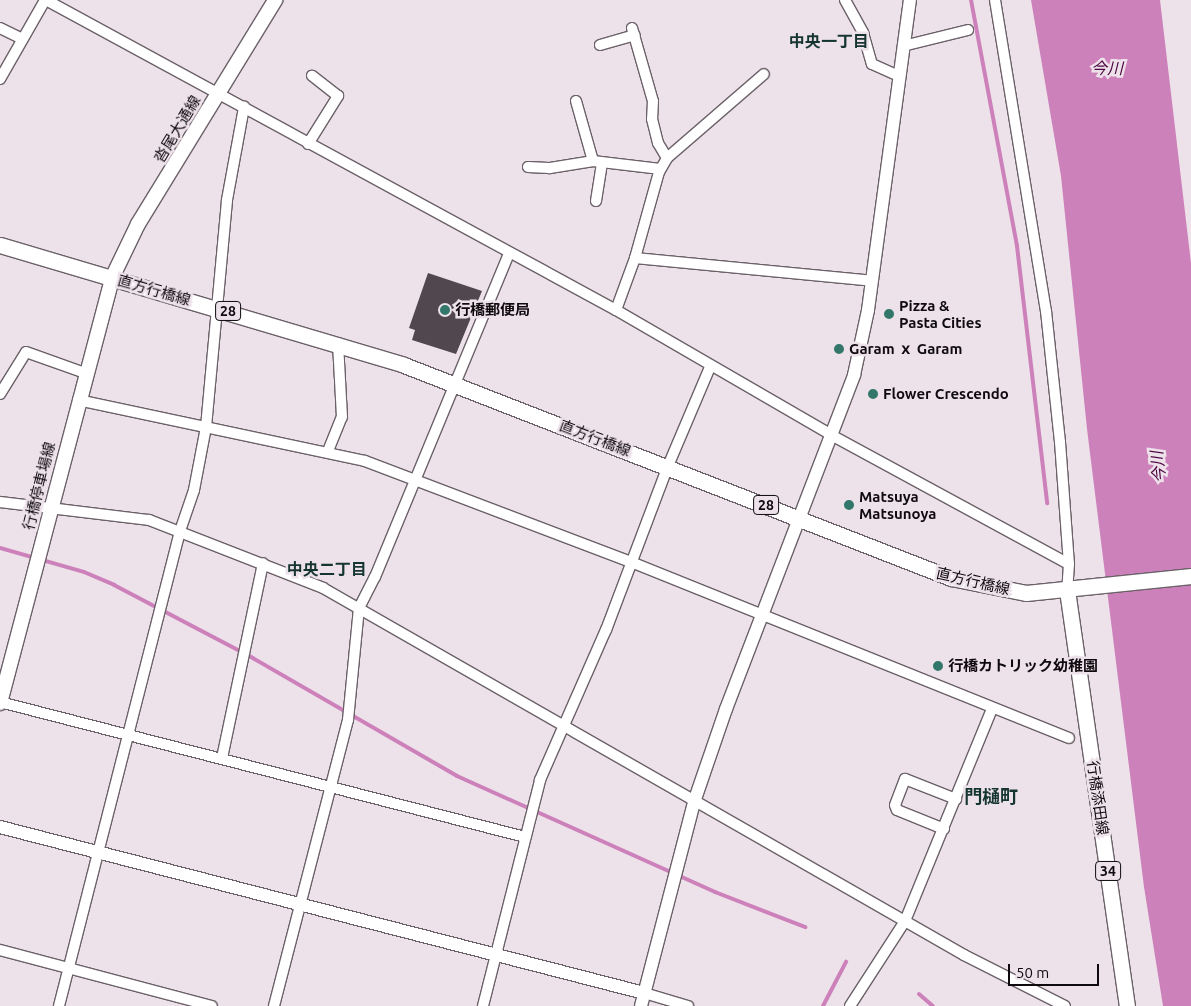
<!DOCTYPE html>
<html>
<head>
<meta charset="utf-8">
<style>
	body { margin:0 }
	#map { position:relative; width:1191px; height:1006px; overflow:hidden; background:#eee2ea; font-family:Ubuntu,"Noto Sans JP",sans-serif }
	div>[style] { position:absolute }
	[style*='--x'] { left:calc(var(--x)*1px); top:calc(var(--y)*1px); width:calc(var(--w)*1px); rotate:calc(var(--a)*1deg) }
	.water>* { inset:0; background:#cd81bb }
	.stream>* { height:4px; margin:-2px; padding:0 2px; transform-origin:2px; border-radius:2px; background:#cd81bb }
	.building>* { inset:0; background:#51474e }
	.roads { filter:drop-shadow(1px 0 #6b6168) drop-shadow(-1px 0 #6b6168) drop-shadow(0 1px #6b6168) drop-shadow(0 -1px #6b6168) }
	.minor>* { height:10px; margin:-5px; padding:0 5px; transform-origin:5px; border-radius:5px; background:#fff }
	.tertiary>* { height:12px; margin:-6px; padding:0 6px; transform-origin:6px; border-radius:6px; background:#fff }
	.secondary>* { height:14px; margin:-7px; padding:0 7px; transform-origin:7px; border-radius:7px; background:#fff }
	.primary>* { height:15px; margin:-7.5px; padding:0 7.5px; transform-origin:7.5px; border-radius:7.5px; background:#fff }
	.dots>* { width:14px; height:14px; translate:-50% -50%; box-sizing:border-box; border:2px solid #eee2ea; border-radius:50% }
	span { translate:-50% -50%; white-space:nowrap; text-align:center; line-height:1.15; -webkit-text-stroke:5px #eee2ea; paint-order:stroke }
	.shield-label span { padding:1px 4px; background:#eee2ea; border:1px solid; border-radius:4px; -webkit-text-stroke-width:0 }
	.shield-label { font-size:14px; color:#0e0a0d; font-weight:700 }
	.street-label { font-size:15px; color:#0e0a0d }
	.poi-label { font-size:15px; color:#0e0a0d; font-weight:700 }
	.left { translate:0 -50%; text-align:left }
	.neighbourhood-label { font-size:16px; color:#153630; font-weight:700 }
	.water-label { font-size:16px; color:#4a043f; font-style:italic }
	.quarter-label { font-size:18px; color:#153630; font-weight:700 }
	.scale { position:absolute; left:1008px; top:964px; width:91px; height:22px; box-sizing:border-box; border:2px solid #0e0a0d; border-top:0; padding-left:6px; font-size:15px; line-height:18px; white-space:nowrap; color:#0e0a0d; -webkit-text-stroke:4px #eee2ea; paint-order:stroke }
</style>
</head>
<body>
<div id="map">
	<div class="water">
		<i style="clip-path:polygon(1031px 0,1160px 0,1191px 263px,1191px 1006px,1163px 1006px,1144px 887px,1087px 429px,1061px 176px)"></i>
	</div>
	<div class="stream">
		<i style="--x:971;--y:0;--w:250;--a:79.4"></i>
		<i style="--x:1017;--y:246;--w:259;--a:83.3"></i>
		<i style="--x:0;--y:548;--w:87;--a:15.9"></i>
		<i style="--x:84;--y:572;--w:33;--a:23"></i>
		<i style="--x:114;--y:585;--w:155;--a:27.7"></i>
		<i style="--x:251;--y:657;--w:238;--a:30"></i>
		<i style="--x:457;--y:776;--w:283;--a:24.2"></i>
		<i style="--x:715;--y:892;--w:97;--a:21.3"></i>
		<i style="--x:919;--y:994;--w:18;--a:41"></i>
		<i style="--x:823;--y:1006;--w:50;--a:-62.4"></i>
	</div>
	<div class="building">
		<i style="clip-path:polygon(428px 273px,482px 291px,456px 354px,412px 340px,415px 330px,409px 328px)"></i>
	</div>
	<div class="roads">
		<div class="minor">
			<i style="--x:46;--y:0;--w:649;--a:28.54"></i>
			<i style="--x:616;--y:310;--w:251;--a:30.1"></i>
			<i style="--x:833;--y:436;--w:268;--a:28.5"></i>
			<i style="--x:845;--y:0;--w:38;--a:61"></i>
			<i style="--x:863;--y:33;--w:32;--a:74"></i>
			<i style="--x:872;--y:64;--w:30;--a:24"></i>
			<i style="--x:995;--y:0;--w:315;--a:80.7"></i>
			<i style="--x:1046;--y:311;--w:132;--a:83.9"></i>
			<i style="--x:1060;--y:442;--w:122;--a:85.8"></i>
			<i style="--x:1069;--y:564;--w:26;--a:94"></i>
			<i style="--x:0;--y:28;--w:25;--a:26"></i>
			<i style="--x:632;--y:28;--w:76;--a:74"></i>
			<i style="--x:653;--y:101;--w:18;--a:93"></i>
			<i style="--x:652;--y:119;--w:25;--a:76"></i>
			<i style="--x:658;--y:143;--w:17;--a:59"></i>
			<i style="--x:600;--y:45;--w:36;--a:-16"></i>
			<i style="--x:903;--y:46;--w:67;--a:-13.8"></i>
			<i style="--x:0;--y:79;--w:91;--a:-60.3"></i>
			<i style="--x:576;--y:101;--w:62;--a:74.2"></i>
			<i style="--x:593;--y:161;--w:68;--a:6.7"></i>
			<i style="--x:308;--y:144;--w:57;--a:-58"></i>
			<i style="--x:338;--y:96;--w:33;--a:-142"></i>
			<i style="--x:528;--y:167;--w:22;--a:3"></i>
			<i style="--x:550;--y:168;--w:44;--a:-9.2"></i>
			<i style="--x:596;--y:201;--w:39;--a:-81"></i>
			<i style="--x:635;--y:258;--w:238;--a:5.5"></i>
			<i style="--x:616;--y:310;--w:55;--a:-69.9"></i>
			<i style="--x:635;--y:258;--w:89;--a:-74.4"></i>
			<i style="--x:659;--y:172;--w:16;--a:-60"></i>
			<i style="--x:667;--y:158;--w:128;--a:-40.9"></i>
			<i style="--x:0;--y:394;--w:49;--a:-58.2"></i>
			<i style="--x:26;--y:352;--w:63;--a:19.6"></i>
			<i style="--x:78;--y:400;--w:293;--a:12"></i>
			<i style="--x:365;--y:461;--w:285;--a:20.8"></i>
			<i style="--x:631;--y:562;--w:472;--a:21.9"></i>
			<i style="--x:328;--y:451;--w:37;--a:-68"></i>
			<i style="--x:342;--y:417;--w:74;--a:-93.1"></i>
			<i style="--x:0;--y:502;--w:150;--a:6.9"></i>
			<i style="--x:149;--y:520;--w:187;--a:21.3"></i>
			<i style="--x:323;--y:588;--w:739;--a:29.79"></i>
			<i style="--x:964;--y:955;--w:113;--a:26.8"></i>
			<i style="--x:0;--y:702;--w:542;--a:14.42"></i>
			<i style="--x:222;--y:758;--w:199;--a:-78.1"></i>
			<i style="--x:944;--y:829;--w:51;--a:-158"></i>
			<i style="--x:897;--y:810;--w:5;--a:-112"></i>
			<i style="--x:895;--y:805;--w:28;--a:-69"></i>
			<i style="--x:905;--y:779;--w:55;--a:21.4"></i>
			<i style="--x:0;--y:950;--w:219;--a:14.8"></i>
			<i style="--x:644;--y:993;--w:46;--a:16.5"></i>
			<i style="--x:59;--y:1006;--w:490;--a:-75.7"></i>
			<i style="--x:180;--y:531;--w:43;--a:-71.1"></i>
			<i style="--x:194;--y:490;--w:64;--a:-79.2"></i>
			<i style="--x:206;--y:427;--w:228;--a:-84.7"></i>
			<i style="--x:227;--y:200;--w:95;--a:-79.6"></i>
			<i style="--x:274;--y:1006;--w:295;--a:-75.5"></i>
			<i style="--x:348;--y:720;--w:113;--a:-84.4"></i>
			<i style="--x:359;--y:608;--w:35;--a:-63"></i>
			<i style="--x:375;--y:577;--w:351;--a:-67.5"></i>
			<i style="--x:483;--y:1006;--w:233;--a:-75.8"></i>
			<i style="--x:540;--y:780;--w:164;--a:-66.3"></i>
			<i style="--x:606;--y:630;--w:175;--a:-69.3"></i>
			<i style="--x:668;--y:466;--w:108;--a:-67"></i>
			<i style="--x:850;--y:1006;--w:101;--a:-57.1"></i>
			<i style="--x:905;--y:921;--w:229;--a:-67.7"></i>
		</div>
		<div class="tertiary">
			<i style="--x:0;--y:827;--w:665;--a:14.45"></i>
			<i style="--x:641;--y:1006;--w:211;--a:-75.4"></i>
			<i style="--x:694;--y:802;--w:98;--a:-71"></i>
			<i style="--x:726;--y:709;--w:358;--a:-69"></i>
			<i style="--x:854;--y:375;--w:66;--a:-77.8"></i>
			<i style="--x:868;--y:310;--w:313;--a:-82.3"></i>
		</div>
		<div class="secondary">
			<i style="--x:0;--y:703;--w:440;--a:-75.2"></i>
			<i style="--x:112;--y:278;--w:60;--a:-64.3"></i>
			<i style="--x:138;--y:224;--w:263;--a:-58.5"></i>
		</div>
		<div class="primary">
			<i style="--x:0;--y:245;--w:421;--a:16.5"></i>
			<i style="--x:404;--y:365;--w:587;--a:21.28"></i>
			<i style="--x:951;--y:578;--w:76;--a:11.3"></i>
			<i style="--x:1026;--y:593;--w:166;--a:-5.9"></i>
			<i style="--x:1067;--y:590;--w:420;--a:81.8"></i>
		</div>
	</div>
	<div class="dots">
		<i style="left:445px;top:310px;background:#32776a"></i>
		<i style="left:889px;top:314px;background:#32776a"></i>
		<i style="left:839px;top:349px;background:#32776a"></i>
		<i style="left:873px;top:394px;background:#32776a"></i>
		<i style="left:849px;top:505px;background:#32776a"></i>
		<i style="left:938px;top:666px;background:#32776a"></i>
	</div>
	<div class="shield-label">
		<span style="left:228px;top:311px">28</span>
		<span style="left:766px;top:505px">28</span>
		<span style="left:1108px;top:871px">34</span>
	</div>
	<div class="street-label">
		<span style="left:177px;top:129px;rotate:-59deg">沓尾大通線</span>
		<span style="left:154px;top:290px;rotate:16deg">直方行橋線</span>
		<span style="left:595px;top:438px;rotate:21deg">直方行橋線</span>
		<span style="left:39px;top:486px;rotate:-76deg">行橋停車場線</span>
		<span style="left:973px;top:581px;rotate:13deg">直方行橋線</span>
		<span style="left:1098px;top:798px;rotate:82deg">行橋添田線</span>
	</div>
	<div class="poi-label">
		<span class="left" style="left:899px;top:314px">Pizza &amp;<br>Pasta Cities</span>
		<span class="left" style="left:455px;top:310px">行橋郵便局</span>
		<span class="left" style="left:849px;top:349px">Garam ｘ Garam</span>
		<span class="left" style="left:883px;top:394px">Flower Crescendo</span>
		<span class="left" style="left:859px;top:505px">Matsuya<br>Matsunoya</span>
		<span class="left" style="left:948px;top:666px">行橋カトリック幼稚園</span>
	</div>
	<div class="neighbourhood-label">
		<span style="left:829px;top:41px">中央一丁目</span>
		<span style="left:327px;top:569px">中央二丁目</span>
	</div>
	<div class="water-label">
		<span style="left:1107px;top:68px">今川</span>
		<span style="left:1158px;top:467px;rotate:-96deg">今川</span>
	</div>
	<div class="quarter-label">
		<span style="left:991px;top:796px">門樋町</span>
	</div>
	<div class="scale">50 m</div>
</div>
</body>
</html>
